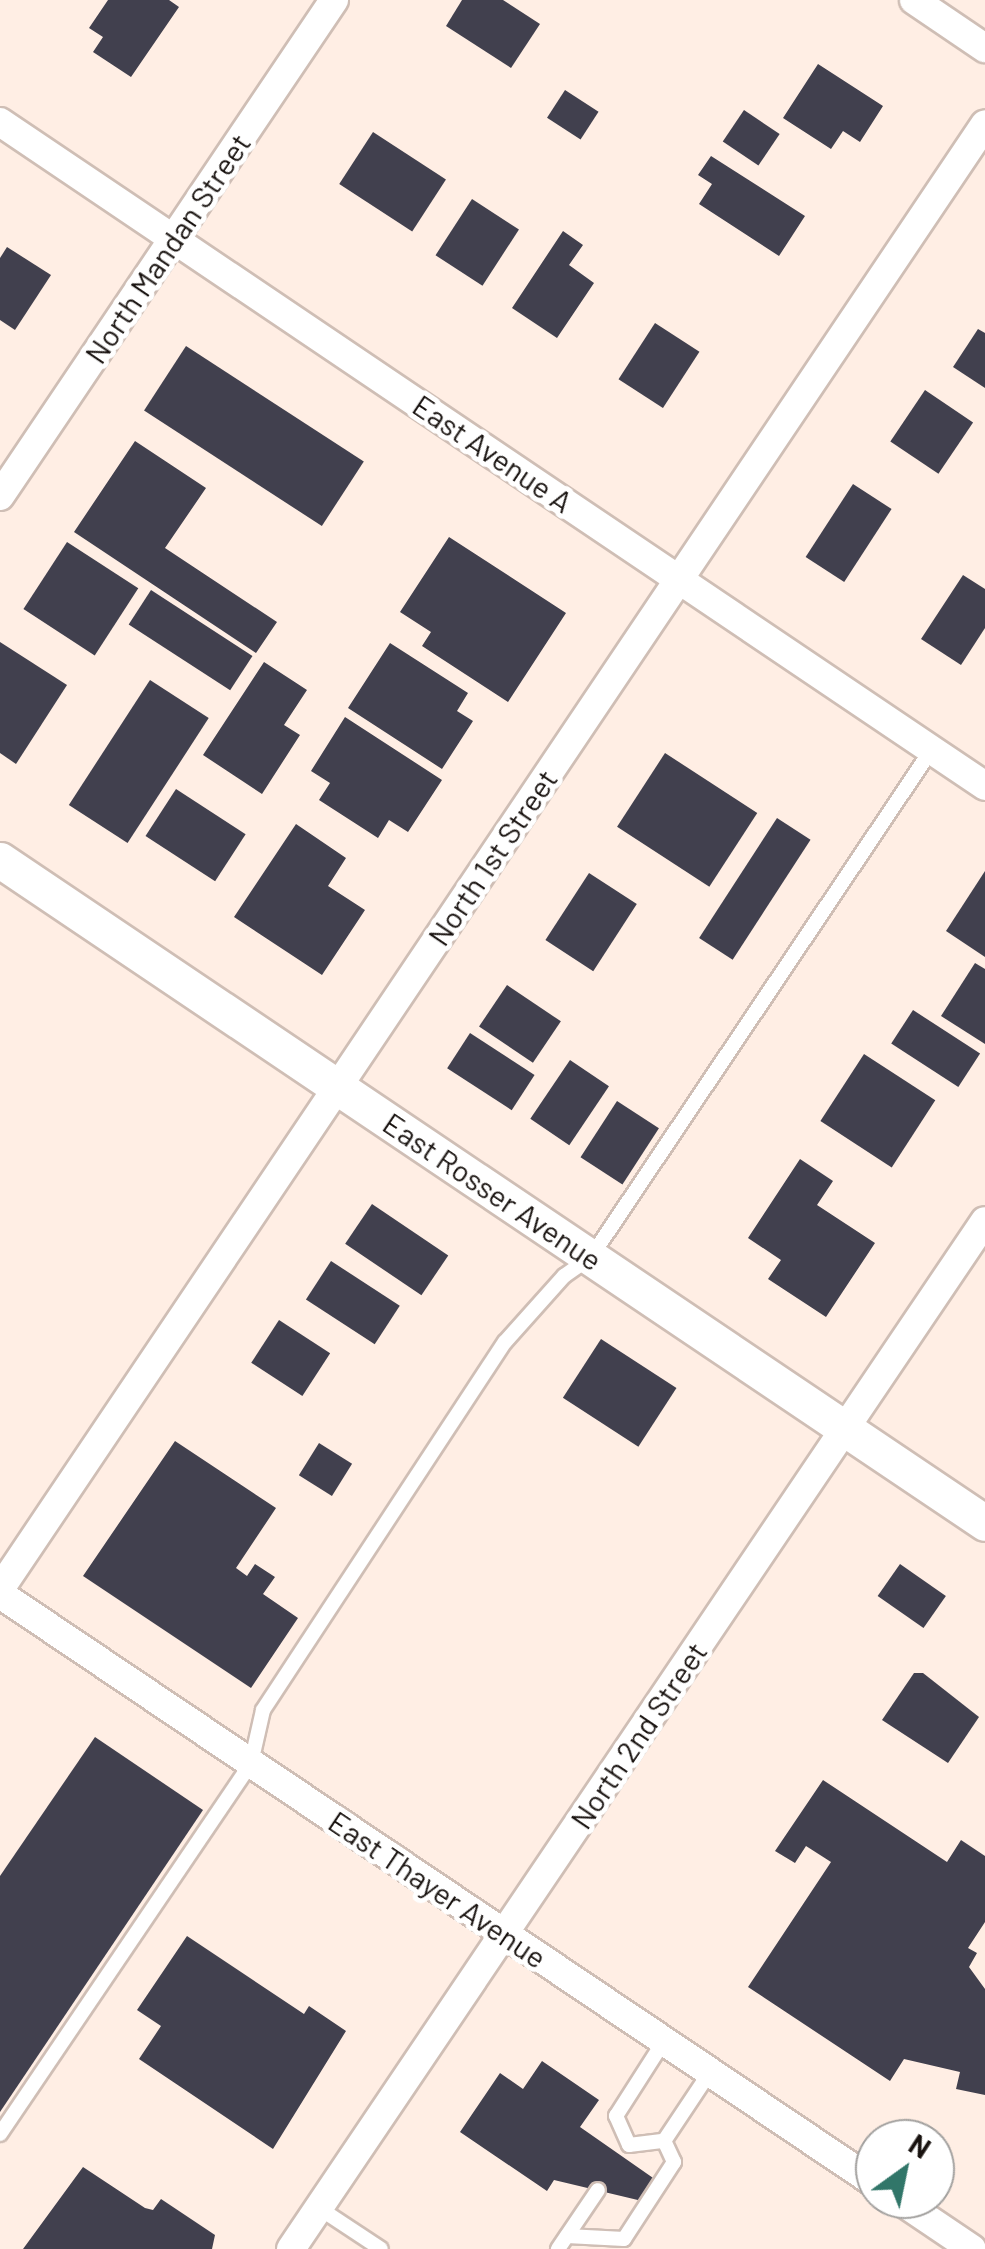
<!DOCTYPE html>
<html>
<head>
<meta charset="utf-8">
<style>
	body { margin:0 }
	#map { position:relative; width:985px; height:2249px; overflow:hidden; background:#ffeee4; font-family:Barlow,sans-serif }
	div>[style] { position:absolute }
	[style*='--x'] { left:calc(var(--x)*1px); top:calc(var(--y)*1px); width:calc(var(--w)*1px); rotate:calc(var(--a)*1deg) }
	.building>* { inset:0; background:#41404e; transform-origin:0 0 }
	.roads { filter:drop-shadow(2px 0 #cfbeb5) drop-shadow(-2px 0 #cfbeb5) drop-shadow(0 2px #cfbeb5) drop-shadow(0 -2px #cfbeb5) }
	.service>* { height:14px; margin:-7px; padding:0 7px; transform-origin:7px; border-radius:7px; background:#fff }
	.minor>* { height:28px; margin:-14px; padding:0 14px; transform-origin:14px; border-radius:14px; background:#fff }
	.tertiary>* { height:35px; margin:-17.5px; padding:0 17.5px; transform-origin:17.5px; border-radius:17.5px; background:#fff }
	span { translate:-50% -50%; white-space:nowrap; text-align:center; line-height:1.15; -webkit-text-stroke:10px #fff; paint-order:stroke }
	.street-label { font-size:30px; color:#191310 }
	.north { position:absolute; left:855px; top:2119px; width:100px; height:100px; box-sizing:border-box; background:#fff; border:2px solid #a3a19f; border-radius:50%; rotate:33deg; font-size:28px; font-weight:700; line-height:40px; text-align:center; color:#191310 }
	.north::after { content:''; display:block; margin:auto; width:35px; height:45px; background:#317669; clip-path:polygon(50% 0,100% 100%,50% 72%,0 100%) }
</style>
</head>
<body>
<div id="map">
	<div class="building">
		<i style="clip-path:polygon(108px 0,169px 0,179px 7px,131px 77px,93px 52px,103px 37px,89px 28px)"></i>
		<i style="clip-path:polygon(462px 0,503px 0,540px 24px,511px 68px,446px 26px)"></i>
		<i style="clip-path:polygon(818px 64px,883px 106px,860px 142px,843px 131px,831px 149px,783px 118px)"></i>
		<i style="left:565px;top:90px;width:40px;height:33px;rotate:33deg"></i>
		<i style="left:744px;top:110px;width:43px;height:38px;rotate:34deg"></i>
		<i style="left:373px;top:132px;width:87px;height:62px;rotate:33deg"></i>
		<i style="clip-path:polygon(711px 156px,805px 216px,779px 256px,699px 204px,712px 184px,698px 175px)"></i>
		<i style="left:472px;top:199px;width:56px;height:67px;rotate:33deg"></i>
		<i style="clip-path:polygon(563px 231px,583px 245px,569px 265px,594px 283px,557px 338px,512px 308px)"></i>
		<i style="clip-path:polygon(7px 247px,51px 275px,15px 330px,0 320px,0 258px)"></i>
		<i style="left:655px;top:323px;width:53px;height:67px;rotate:33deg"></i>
		<i style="clip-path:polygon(978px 329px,985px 333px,985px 388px,953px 367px)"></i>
		<i style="left:186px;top:346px;width:212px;height:77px;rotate:33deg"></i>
		<i style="left:925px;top:390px;width:58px;height:62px;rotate:34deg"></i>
		<i style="clip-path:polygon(135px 441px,206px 488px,165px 548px,277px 622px,256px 653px,74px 532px)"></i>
		<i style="left:853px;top:484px;width:46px;height:87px;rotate:33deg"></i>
		<i style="clip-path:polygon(449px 537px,566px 613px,508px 702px,422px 646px,431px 632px,400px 612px)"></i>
		<i style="left:67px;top:542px;width:85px;height:80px;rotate:33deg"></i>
		<i style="clip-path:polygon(963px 575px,985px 589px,985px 628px,961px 665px,921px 639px)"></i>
		<i style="left:151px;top:590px;width:121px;height:41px;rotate:33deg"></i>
		<i style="clip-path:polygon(0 642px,67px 685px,16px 764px,0 753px)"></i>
		<i style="clip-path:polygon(390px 643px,468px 693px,457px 711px,473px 721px,442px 769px,348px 708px)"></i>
		<i style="clip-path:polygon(264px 662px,307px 690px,284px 725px,300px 735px,262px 794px,203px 755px)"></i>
		<i style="left:150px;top:680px;width:70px;height:149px;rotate:33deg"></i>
		<i style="clip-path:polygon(345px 717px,442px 780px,408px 832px,389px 820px,378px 838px,319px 800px,330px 783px,311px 771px)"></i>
		<i style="left:665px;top:753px;width:110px;height:88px;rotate:33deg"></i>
		<i style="left:176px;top:789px;width:83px;height:56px;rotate:33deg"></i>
		<i style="left:777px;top:818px;width:40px;height:143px;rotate:33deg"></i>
		<i style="clip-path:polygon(296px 824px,346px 858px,328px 886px,365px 910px,322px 975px,234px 917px)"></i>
		<i style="clip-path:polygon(985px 871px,985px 957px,946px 931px)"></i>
		<i style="left:589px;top:873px;width:57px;height:80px;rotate:33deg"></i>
		<i style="clip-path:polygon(975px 963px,985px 969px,985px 1044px,941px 1016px)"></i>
		<i style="left:507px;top:985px;width:65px;height:50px;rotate:34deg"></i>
		<i style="left:913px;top:1010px;width:80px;height:40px;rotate:33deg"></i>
		<i style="left:470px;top:1033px;width:77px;height:42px;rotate:33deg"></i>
		<i style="left:864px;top:1054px;width:85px;height:80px;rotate:33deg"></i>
		<i style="left:570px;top:1060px;width:47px;height:71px;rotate:34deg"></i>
		<i style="left:617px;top:1101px;width:50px;height:67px;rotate:33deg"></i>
		<i style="clip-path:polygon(800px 1159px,833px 1181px,817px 1205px,875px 1243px,826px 1317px,768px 1279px,781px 1260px,748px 1238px)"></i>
		<i style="left:372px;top:1204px;width:92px;height:48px;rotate:34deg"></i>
		<i style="left:331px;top:1261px;width:82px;height:46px;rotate:33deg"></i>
		<i style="left:279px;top:1320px;width:61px;height:51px;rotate:33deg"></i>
		<i style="left:601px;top:1339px;width:90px;height:70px;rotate:33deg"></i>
		<i style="clip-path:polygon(175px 1441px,276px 1508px,236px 1568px,247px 1576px,255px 1564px,275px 1577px,263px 1594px,298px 1618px,251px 1688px,83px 1576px)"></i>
		<i style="left:319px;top:1443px;width:39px;height:38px;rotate:32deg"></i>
		<i style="left:900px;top:1564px;width:56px;height:39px;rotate:35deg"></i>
		<i style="clip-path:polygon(914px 1673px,923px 1673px,979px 1717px,948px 1763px,882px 1720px)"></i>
		<i style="clip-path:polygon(95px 1737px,203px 1810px,0 2112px,0 1876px)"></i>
		<i style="clip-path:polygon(823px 1780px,947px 1862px,961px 1840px,985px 1856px,985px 1922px,968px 1948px,977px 1953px,969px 1967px,985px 1989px,985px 2095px,956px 2089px,960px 2072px,904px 2059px,890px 2081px,748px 1987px,831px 1862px,806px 1846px,795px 1863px,775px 1851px)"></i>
		<i style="clip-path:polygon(187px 1936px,304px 2014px,309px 2006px,346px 2031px,273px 2149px,139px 2059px,161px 2026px,137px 2010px)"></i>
		<i style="clip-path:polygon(542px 2061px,599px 2100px,580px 2127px,656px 2180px,642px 2201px,554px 2180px,547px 2191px,460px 2132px,500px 2073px,523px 2089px)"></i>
		<i style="clip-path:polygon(83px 2167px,145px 2208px,153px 2210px,161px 2199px,215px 2235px,212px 2249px,23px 2249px)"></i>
	</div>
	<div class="roads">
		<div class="service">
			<i style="--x:0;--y:2134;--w:448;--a:-55.9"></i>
			<i style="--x:251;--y:1763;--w:54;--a:-77.2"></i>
			<i style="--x:263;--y:1710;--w:440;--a:-56.7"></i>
			<i style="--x:505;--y:1342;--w:89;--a:-48.2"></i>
			<i style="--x:564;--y:1276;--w:33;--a:-35"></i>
			<i style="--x:591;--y:1257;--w:612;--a:-56.13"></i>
			<i style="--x:629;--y:2145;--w:32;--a:-114"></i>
			<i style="--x:616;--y:2116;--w:89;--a:-57.4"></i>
			<i style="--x:629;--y:2145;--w:35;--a:-7"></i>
			<i style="--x:664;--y:2141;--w:83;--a:-56.3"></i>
			<i style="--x:319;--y:2208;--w:74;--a:33.5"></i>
			<i style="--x:567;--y:2236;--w:57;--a:3"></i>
			<i style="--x:624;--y:2239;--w:92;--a:-57"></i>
			<i style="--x:674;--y:2162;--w:23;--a:-115"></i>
			<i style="--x:558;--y:2249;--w:71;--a:-55.9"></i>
		</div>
		<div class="minor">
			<i style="--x:914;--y:0;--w:86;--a:34.1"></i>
			<i style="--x:0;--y:122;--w:1188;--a:33.98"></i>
			<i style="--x:0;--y:496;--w:598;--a:-56.04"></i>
			<i style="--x:0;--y:1589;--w:1765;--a:-56.08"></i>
			<i style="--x:0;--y:1594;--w:1055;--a:33.95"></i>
			<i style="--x:898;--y:2199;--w:89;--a:34"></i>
			<i style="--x:291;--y:2249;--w:1240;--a:-55.98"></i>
		</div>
		<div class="tertiary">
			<i style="--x:0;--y:860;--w:1187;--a:33.94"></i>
		</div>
	</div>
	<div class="street-label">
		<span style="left:167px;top:248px;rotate:-56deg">North Mandan Street</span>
		<span style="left:493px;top:453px;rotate:34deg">East Avenue A</span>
		<span style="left:492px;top:857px;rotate:-56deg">North 1st Street</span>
		<span style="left:493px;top:1191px;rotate:34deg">East Rosser Avenue</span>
		<span style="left:638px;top:1735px;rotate:-56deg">North 2nd Street</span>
		<span style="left:438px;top:1889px;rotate:34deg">East Thayer Avenue</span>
	</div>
	<div class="north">N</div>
</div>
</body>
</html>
